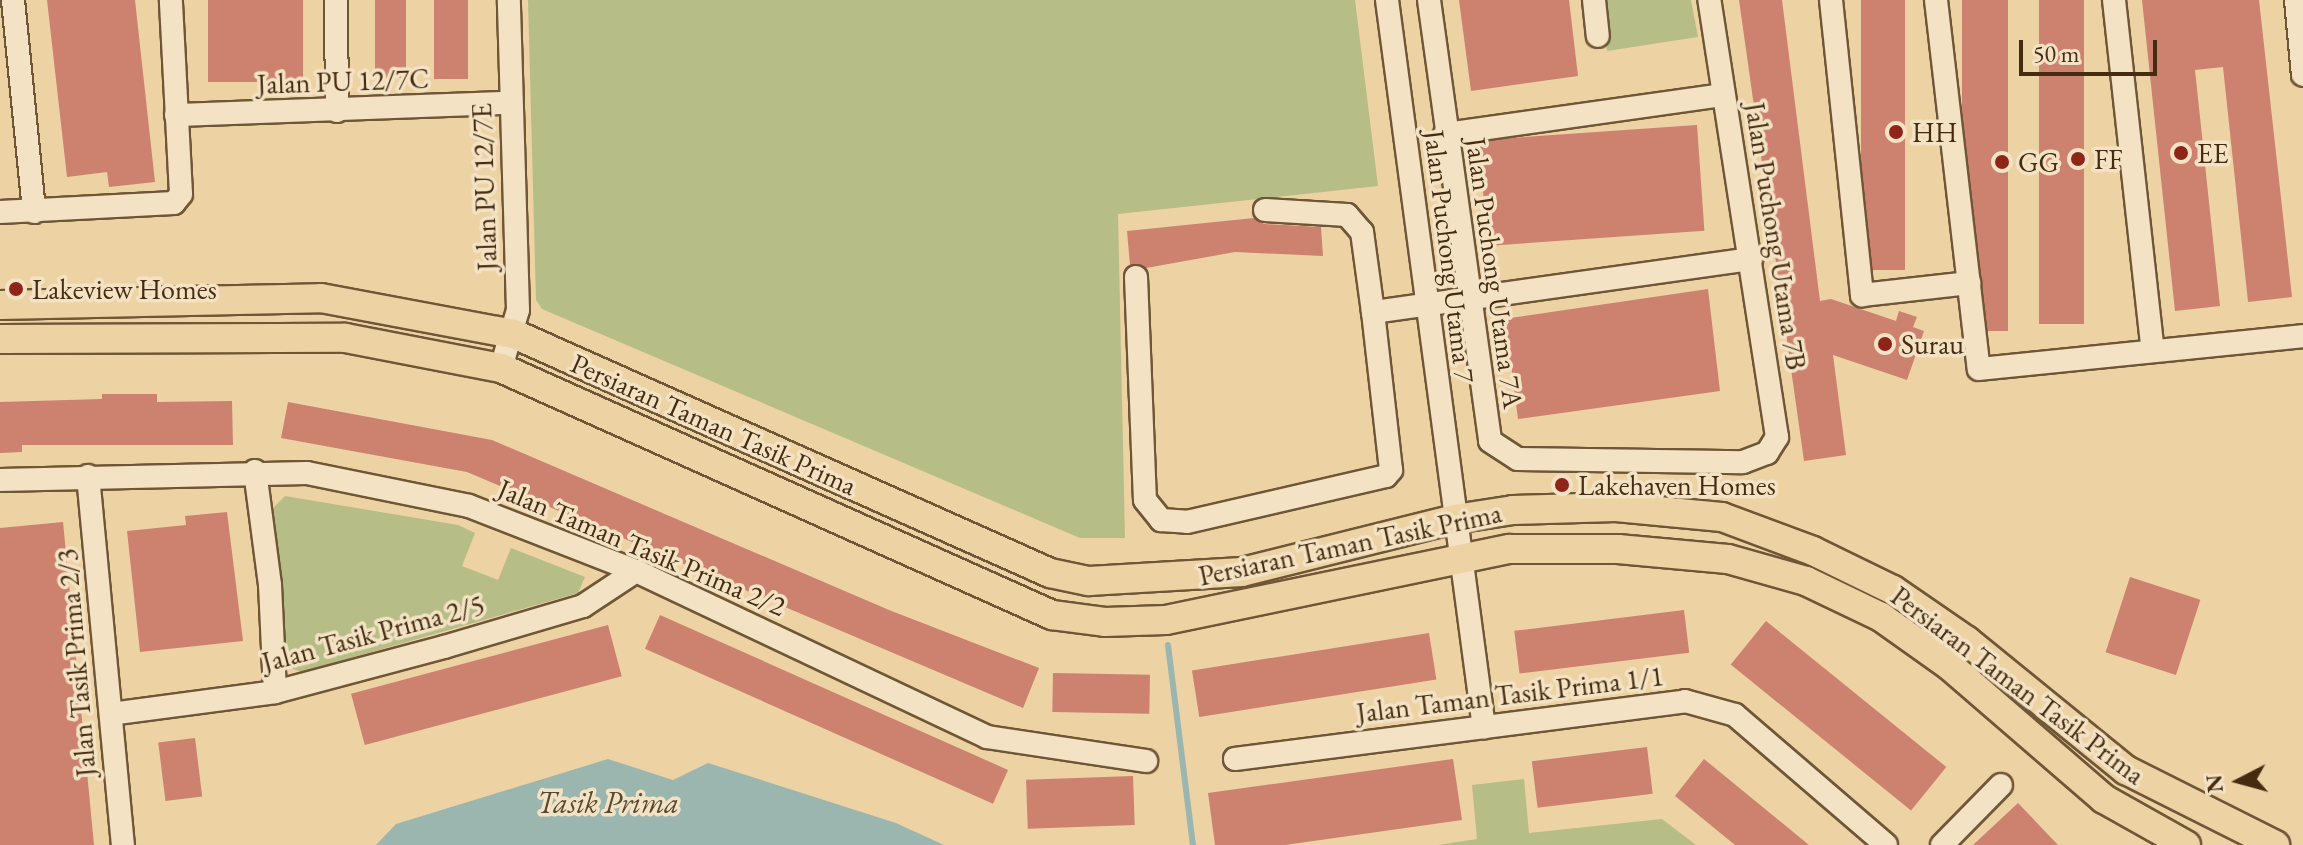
<!DOCTYPE html>
<html>
<head>
<meta charset="utf-8">
<style>
	body { margin:0 }
	#map { position:relative; width:2303px; height:845px; overflow:hidden; background:#edd2a4; font-family:"EB Garamond",serif }
	div>[style] { position:absolute }
	[style*='--x'] { left:calc(var(--x)*1px); top:calc(var(--y)*1px); width:calc(var(--w)*1px); rotate:calc(var(--a)*1deg) }
	.green>* { inset:0; background:#b6bd87 }
	.water>* { inset:0; background:#9bb6af }
	.stream>* { height:6px; margin:-3px; padding:0 3px; transform-origin:3px; border-radius:3px; background:#9bb6af }
	.building>* { inset:0; background:#cd816f; transform-origin:0 0 }
	.roads { filter:drop-shadow(2px 0 #6f5636) drop-shadow(-2px 0 #6f5636) drop-shadow(0 2px #6f5636) drop-shadow(0 -2px #6f5636) }
	.minor>* { height:22px; margin:-11px; padding:0 11px; transform-origin:11px; border-radius:11px; background:#f3e2c4 }
	.major>* { height:28px; margin:-14px; padding:0 14px; transform-origin:14px; border-radius:14px; background:#edd2a4 }
	.dots>* { width:22px; height:22px; translate:-50% -50%; box-sizing:border-box; border:4px solid #f3e2c4; border-radius:50% }
	span { translate:-50% -50%; white-space:nowrap; text-align:center; line-height:1.15; -webkit-text-stroke:7px #f3e2c4; paint-order:stroke }
	.street-label { font-size:28px; color:#452c11 }
	.poi-label { font-size:28px; color:#452c11 }
	.left { translate:0 -50%; text-align:left }
	.water-label { font-size:30px; color:#564831; font-style:italic }
	.north { position:absolute; left:2199px; top:741px; width:80px; height:80px; -webkit-text-stroke:6px #f3e2c4; paint-order:stroke; rotate:264deg; font-size:22px; font-weight:700; line-height:32px; text-align:center; color:#452c11 }
	.north::after { content:''; display:block; margin:auto; width:28px; height:36px; background:#452c11; clip-path:polygon(50% 0,100% 100%,50% 72%,0 100%) }
	.scale { position:absolute; left:2019px; top:40px; width:138px; height:36px; box-sizing:border-box; border:4px solid #452c11; border-top:0; padding-left:10px; font-size:24px; line-height:28px; white-space:nowrap; color:#452c11; -webkit-text-stroke:6px #f3e2c4; paint-order:stroke }
</style>
</head>
<body>
<div id="map">
	<div class="green">
		<i style="clip-path:polygon(528px 0,1355px 0,1378px 186px,1118px 214px,1125px 538px,1080px 538px,542px 309px,536px 300px)"></i>
		<i style="clip-path:polygon(1601px 0,1691px 0,1698px 37px,1607px 51px)"></i>
		<i style="clip-path:polygon(285px 496px,458px 525px,475px 533px,462px 566px,498px 580px,511px 548px,585px 577px,578px 593px,302px 672px,287px 667px,269px 512px)"></i>
		<i style="clip-path:polygon(1524px 779px,1529px 833px,1662px 819px,1696px 845px,1438px 845px,1477px 839px,1472px 785px)"></i>
	</div>
	<div class="water">
		<i style="clip-path:polygon(608px 759px,673px 780px,708px 763px,896px 823px,944px 845px,376px 845px,396px 824px)"></i>
	</div>
	<div class="stream">
		<i style="--x:1168;--y:645;--w:202;--a:82.9"></i>
	</div>
	<div class="building">
		<i style="clip-path:polygon(47px 0,135px 0,155px 182px,109px 187px,107px 172px,67px 177px)"></i>
		<i style="left:208px;top:0;width:95px;height:82px"></i>
		<i style="left:375px;top:0;width:31px;height:78px"></i>
		<i style="left:434px;top:0;width:34px;height:79px"></i>
		<i style="clip-path:polygon(1459px 0,1569px 0,1578px 76px,1471px 91px)"></i>
		<i style="clip-path:polygon(1739px 0,1782px 0,1820px 301px,1831px 299px,1896px 321px,1899px 311px,1917px 317px,1913px 327px,1924px 331px,1907px 380px,1833px 355px,1846px 455px,1804px 461px)"></i>
		<i style="left:1861px;top:0;width:44px;height:270px"></i>
		<i style="left:1962px;top:0;width:46px;height:331px"></i>
		<i style="left:2039px;top:0;width:45px;height:324px"></i>
		<i style="clip-path:polygon(2142px 0,2259px 0,2292px 297px,2248px 302px,2223px 67px,2195px 70px,2220px 306px,2175px 311px)"></i>
		<i style="left:1697px;top:125px;width:106px;height:218px;rotate:86deg"></i>
		<i style="clip-path:polygon(1254px 218px,1264px 224px,1321px 227px,1323px 256px,1235px 252px,1146px 268px,1130px 265px,1127px 231px)"></i>
		<i style="clip-path:polygon(1708px 289px,1720px 391px,1518px 419px,1511px 364px,1496px 366px,1490px 321px)"></i>
		<i style="clip-path:polygon(102px 394px,157px 394px,157px 402px,232px 401px,233px 445px,22px 445px,22px 452px,0 453px,0 402px,102px 399px)"></i>
		<i style="clip-path:polygon(288px 402px,492px 440px,889px 610px,1039px 668px,1023px 708px,467px 472px,281px 438px)"></i>
		<i style="clip-path:polygon(227px 512px,243px 641px,140px 652px,127px 531px,186px 525px,185px 516px)"></i>
		<i style="clip-path:polygon(63px 522px,94px 845px,0 845px,0 528px)"></i>
		<i style="left:2130px;top:577px;width:74px;height:79px;rotate:18deg"></i>
		<i style="left:1684px;top:610px;width:43px;height:171px;rotate:83deg"></i>
		<i style="left:660px;top:615px;width:381px;height:37px;rotate:24deg"></i>
		<i style="left:1766px;top:621px;width:232px;height:56px;rotate:39deg"></i>
		<i style="left:608px;top:625px;width:53px;height:266px;rotate:75deg"></i>
		<i style="left:1429px;top:633px;width:47px;height:240px;rotate:81deg"></i>
		<i style="left:1053px;top:673px;width:97px;height:39px;rotate:1deg"></i>
		<i style="left:195px;top:738px;width:59px;height:37px;rotate:83deg"></i>
		<i style="left:1647px;top:747px;width:47px;height:116px;rotate:83deg"></i>
		<i style="clip-path:polygon(1453px 759px,1462px 820px,1285px 845px,1215px 845px,1208px 793px)"></i>
		<i style="clip-path:polygon(1704px 759px,1809px 845px,1735px 845px,1675px 796px)"></i>
		<i style="left:1133px;top:776px;width:49px;height:107px;rotate:88deg"></i>
		<i style="clip-path:polygon(2018px 803px,2058px 845px,1973px 845px)"></i>
	</div>
	<div class="roads">
		<div class="minor">
			<i style="--x:13;--y:0;--w:213;--a:84.3"></i>
			<i style="--x:336;--y:0;--w:111;--a:89.5"></i>
			<i style="--x:1387;--y:0;--w:734;--a:82.41"></i>
			<i style="--x:1429;--y:0;--w:445;--a:82.1"></i>
			<i style="--x:1490;--y:441;--w:33;--a:33"></i>
			<i style="--x:1518;--y:459;--w:225;--a:0.8"></i>
			<i style="--x:1743;--y:462;--w:26;--a:-21"></i>
			<i style="--x:1767;--y:453;--w:19;--a:-58"></i>
			<i style="--x:1777;--y:437;--w:442;--a:-98.8"></i>
			<i style="--x:1594;--y:0;--w:36;--a:84"></i>
			<i style="--x:1831;--y:0;--w:297;--a:84"></i>
			<i style="--x:1862;--y:295;--w:108;--a:-6.4"></i>
			<i style="--x:1936;--y:0;--w:371;--a:83.4"></i>
			<i style="--x:1979;--y:369;--w:326;--a:-5.8"></i>
			<i style="--x:2114;--y:0;--w:353;--a:83.7"></i>
			<i style="--x:2296;--y:0;--w:75;--a:84.7"></i>
			<i style="--x:176;--y:115;--w:335;--a:-2.1"></i>
			<i style="--x:1445;--y:134;--w:281;--a:-8"></i>
			<i style="--x:1265;--y:210;--w:82;--a:3.5"></i>
			<i style="--x:1347;--y:215;--w:23;--a:49"></i>
			<i style="--x:1362;--y:232;--w:81;--a:82.2"></i>
			<i style="--x:0;--y:212;--w:174;--a:-3"></i>
			<i style="--x:174;--y:203;--w:11;--a:-52"></i>
			<i style="--x:181;--y:194;--w:194;--a:-93"></i>
			<i style="--x:1136;--y:277;--w:223;--a:87.7"></i>
			<i style="--x:1145;--y:500;--w:26;--a:51"></i>
			<i style="--x:1161;--y:520;--w:26;--a:4"></i>
			<i style="--x:1187;--y:522;--w:204;--a:-13"></i>
			<i style="--x:1386;--y:476;--w:8;--a:-50"></i>
			<i style="--x:1391;--y:470;--w:159;--a:-96.5"></i>
			<i style="--x:1373;--y:312;--w:382;--a:-8"></i>
			<i style="--x:501;--y:368;--w:60;--a:-73.7"></i>
			<i style="--x:518;--y:310;--w:310;--a:-91.7"></i>
			<i style="--x:255;--y:471;--w:115;--a:82.5"></i>
			<i style="--x:270;--y:585;--w:107;--a:87.3"></i>
			<i style="--x:88;--y:476;--w:371;--a:84.6"></i>
			<i style="--x:0;--y:480;--w:307;--a:-1.3"></i>
			<i style="--x:307;--y:473;--w:165;--a:11.5"></i>
			<i style="--x:469;--y:506;--w:179;--a:21.3"></i>
			<i style="--x:636;--y:571;--w:388;--a:25.3"></i>
			<i style="--x:987;--y:737;--w:161;--a:8.6"></i>
			<i style="--x:111;--y:714;--w:165;--a:-7.6"></i>
			<i style="--x:275;--y:692;--w:175;--a:-14.9"></i>
			<i style="--x:444;--y:647;--w:145;--a:-16.4"></i>
			<i style="--x:583;--y:606;--w:64;--a:-33.4"></i>
			<i style="--x:1235;--y:759;--w:454;--a:-7.3"></i>
			<i style="--x:1685;--y:701;--w:52;--a:15.6"></i>
			<i style="--x:1735;--y:715;--w:199;--a:40.7"></i>
			<i style="--x:1942;--y:845;--w:84;--a:-45.5"></i>
		</div>
		<div class="major">
			<i style="--x:0;--y:305;--w:321;--a:-1.2"></i>
			<i style="--x:321;--y:298;--w:196;--a:10.6"></i>
			<i style="--x:514;--y:334;--w:587;--a:24.03"></i>
			<i style="--x:1050;--y:573;--w:40;--a:12"></i>
			<i style="--x:1089;--y:581;--w:153;--a:-3.4"></i>
			<i style="--x:1242;--y:572;--w:219;--a:-14"></i>
			<i style="--x:1455;--y:519;--w:59;--a:-8.8"></i>
			<i style="--x:1513;--y:510;--w:103;--a:-1.7"></i>
			<i style="--x:1616;--y:507;--w:106;--a:5.4"></i>
			<i style="--x:1722;--y:517;--w:97;--a:20.5"></i>
			<i style="--x:1813;--y:551;--w:89;--a:26"></i>
			<i style="--x:1893;--y:590;--w:90;--a:34.6"></i>
			<i style="--x:1967;--y:641;--w:205;--a:39.1"></i>
			<i style="--x:2126;--y:770;--w:167;--a:26.7"></i>
			<i style="--x:0;--y:339;--w:345;--a:-0.2"></i>
			<i style="--x:345;--y:338;--w:159;--a:10.9"></i>
			<i style="--x:501;--y:368;--w:604;--a:24.15"></i>
			<i style="--x:1052;--y:615;--w:53;--a:7.5"></i>
			<i style="--x:1105;--y:622;--w:61;--a:-1.9"></i>
			<i style="--x:1166;--y:620;--w:351;--a:-11.7"></i>
			<i style="--x:1510;--y:549;--w:108;--a:0"></i>
			<i style="--x:1618;--y:549;--w:110;--a:5.2"></i>
			<i style="--x:1728;--y:559;--w:81;--a:15.8"></i>
			<i style="--x:1806;--y:581;--w:83;--a:25.6"></i>
			<i style="--x:1881;--y:617;--w:85;--a:35.4"></i>
			<i style="--x:1950;--y:666;--w:203;--a:40.8"></i>
			<i style="--x:2104;--y:799;--w:94;--a:29.3"></i>
		</div>
	</div>
	<div class="dots">
		<i style="left:1896px;top:132px;background:#8f2418"></i>
		<i style="left:2181px;top:153px;background:#8f2418"></i>
		<i style="left:2078px;top:159px;background:#8f2418"></i>
		<i style="left:2002px;top:162px;background:#8f2418"></i>
		<i style="left:16px;top:289px;background:#8f2418"></i>
		<i style="left:1885px;top:344px;background:#8f2418"></i>
		<i style="left:1562px;top:485px;background:#8f2418"></i>
	</div>
	<div class="street-label">
		<span style="left:343px;top:81px;rotate:-2deg">Jalan PU 12/7C</span>
		<span style="left:484px;top:187px;rotate:-92deg">Jalan PU 12/7E</span>
		<span style="left:1776px;top:236px;rotate:81deg">Jalan Puchong Utama 7B</span>
		<span style="left:1450px;top:256px;rotate:83deg">Jalan Puchong Utama 7</span>
		<span style="left:1495px;top:273px;rotate:82deg">Jalan Puchong Utama 7A</span>
		<span style="left:714px;top:424px;rotate:24deg">Persiaran Taman Tasik Prima</span>
		<span style="left:1350px;top:544px;rotate:-12deg">Persiaran Taman Tasik Prima</span>
		<span style="left:642px;top:547px;rotate:23deg">Jalan Taman Tasik Prima 2/2</span>
		<span style="left:373px;top:633px;rotate:-15deg">Jalan Tasik Prima 2/5</span>
		<span style="left:76px;top:663px;rotate:-95deg">Jalan Tasik Prima 2/3</span>
		<span style="left:2018px;top:685px;rotate:37deg">Persiaran Taman Tasik Prima</span>
		<span style="left:1510px;top:694px;rotate:-7deg">Jalan Taman Tasik Prima 1/1</span>
	</div>
	<div class="poi-label">
		<span class="left" style="left:1912px;top:132px">HH</span>
		<span class="left" style="left:2197px;top:153px">EE</span>
		<span class="left" style="left:2094px;top:159px">FF</span>
		<span class="left" style="left:2018px;top:162px">GG</span>
		<span class="left" style="left:32px;top:289px">Lakeview Homes</span>
		<span class="left" style="left:1901px;top:344px">Surau</span>
		<span class="left" style="left:1578px;top:485px">Lakehaven Homes</span>
	</div>
	<div class="water-label">
		<span style="left:608px;top:803px">Tasik Prima</span>
	</div>
	<div class="north">N</div>
	<div class="scale">50 m</div>
</div>
</body>
</html>
